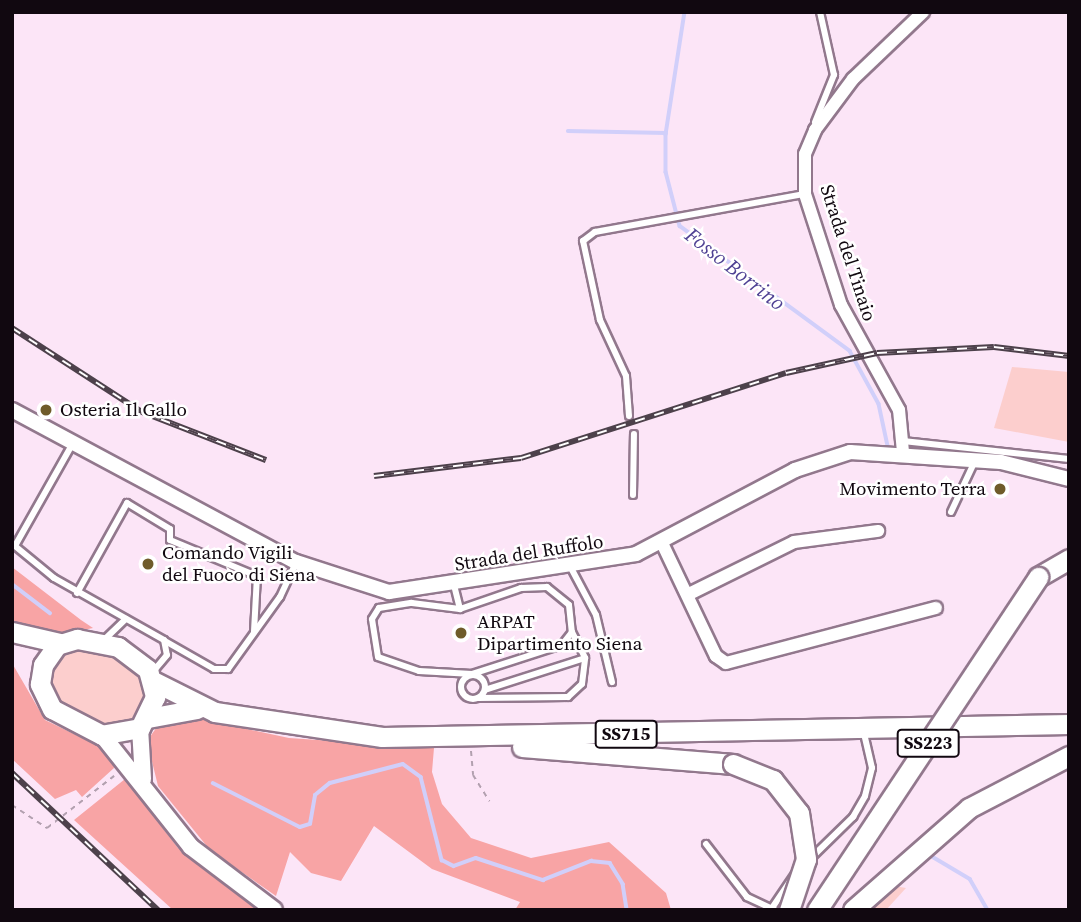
<!DOCTYPE html>
<html>
<head>
<meta charset="utf-8">
<style>
	body { margin:0 }
	#map { position:relative; width:1081px; height:922px; overflow:hidden; background:#fce5f7; font-family:"Source Serif 4",serif }
	div>[style] { position:absolute }
	[style*='--x'] { left:calc(var(--x)*1px); top:calc(var(--y)*1px); width:calc(var(--w)*1px); rotate:calc(var(--a)*1deg) }
	.green>* { inset:0; background:#fccecd }
	.forest>* { inset:0; background:#f8a4a5 }
	.stream>* { height:3.5px; margin:-1.75px; padding:0 1.75px; transform-origin:1.75px; border-radius:1.75px; background:#d1cffa }
	.path>* { height:2px; margin-top:-1px; transform-origin:0; background:repeating-linear-gradient(90deg,#b2a0af 0 5px,transparent 0 10px) }
	.roads { filter:drop-shadow(2px 0 #92788d) drop-shadow(-2px 0 #92788d) drop-shadow(0 2px #92788d) drop-shadow(0 -2px #92788d) }
	.service>* { height:6px; margin:-3px; padding:0 3px; transform-origin:3px; border-radius:3px; background:#fff }
	.service>.ring { margin:-3px; padding:0; box-sizing:content-box; background:none; border:6px solid #fff; border-radius:50% }
	.minor>* { height:12px; margin:-6px; padding:0 6px; transform-origin:6px; border-radius:6px; background:#fff }
	.tertiary>* { height:14px; margin:-7px; padding:0 7px; transform-origin:7px; border-radius:7px; background:#fff }
	.secondary>* { height:16px; margin:-8px; padding:0 8px; transform-origin:8px; border-radius:8px; background:#fff }
	.primary>* { height:19px; margin:-9.5px; padding:0 9.5px; transform-origin:9.5px; border-radius:9.5px; background:#fff }
	.trunk>* { height:19px; margin:-9.5px; padding:0 9.5px; transform-origin:9.5px; border-radius:9.5px; background:#fff }
	.rail>* { height:6px; margin-top:-3px; transform-origin:0; background:repeating-linear-gradient(90deg,#fff 0 10px,#4d414b 0 20px); box-sizing:border-box; border-block:2px solid #4d414b }
	.bridges { filter:drop-shadow(2px 0 #92788d) drop-shadow(-2px 0 #92788d) drop-shadow(0 2px #92788d) drop-shadow(0 -2px #92788d) }
	.trunk-bridge>* { height:19px; margin:-9.5px; padding:0 9.5px; transform-origin:9.5px; border-radius:9.5px; background:#fff }
	.dots>* { width:19px; height:19px; translate:-50% -50%; box-sizing:border-box; border:4px solid #fff; border-radius:50% }
	span { translate:-50% -50%; white-space:nowrap; text-align:center; line-height:1.15; -webkit-text-stroke:5px #fff; paint-order:stroke }
	.shield-label span { padding:2px 5px; background:#fff; border:2px solid; border-radius:5px; -webkit-text-stroke-width:0 }
	.shield-label { font-size:18px; color:#110810; font-weight:700 }
	.street-label { font-size:19px; color:#110810 }
	.poi-label { font-size:19px; color:#110810 }
	.left { translate:0 -50%; text-align:left }
	.right { translate:-100% -50%; text-align:right }
	.water-label { font-size:21px; color:#504294; font-style:italic }
	.frame { position:absolute; inset:0; border:14px solid #110810; pointer-events:none }
</style>
</head>
<body>
<div id="map">
	<div class="green">
		<i style="clip-path:polygon(1012px 367px,1069px 372px,1069px 442px,994px 428px)"></i>
		<i style="clip-path:polygon(70px 648px,108px 651px,140px 672px,147px 688px,140px 717px,114px 729px,65px 711px,48px 690px,48px 670px)"></i>
		<i style="clip-path:polygon(889px 885px,906px 888px,886px 910px,864px 910px)"></i>
	</div>
	<div class="forest">
		<i style="clip-path:polygon(12px 567px,81px 620px,93px 628px,59px 635px,12px 622px)"></i>
		<i style="clip-path:polygon(12px 663px,45px 720px,103px 748px,113px 761px,114px 768px,82px 797px,76px 790px,55px 799px,12px 759px)"></i>
		<i style="clip-path:polygon(196px 718px,289px 738px,434px 748px,432px 772px,442px 804px,471px 838px,531px 858px,609px 842px,666px 893px,671px 910px,515px 910px,520px 902px,432px 869px,374px 826px,341px 881px,311px 873px,290px 852px,276px 896px,210px 850px,158px 786px,147px 741px,159px 724px)"></i>
		<i style="clip-path:polygon(125px 779px,178px 848px,257px 910px,173px 910px,74px 820px)"></i>
	</div>
	<div class="stream">
		<i style="--x:685;--y:12;--w:124;--a:98.8"></i>
		<i style="--x:666;--y:135;--w:37;--a:90"></i>
		<i style="--x:666;--y:172;--w:56;--a:75.5"></i>
		<i style="--x:680;--y:226;--w:211;--a:36.3"></i>
		<i style="--x:850;--y:351;--w:60;--a:61.3"></i>
		<i style="--x:879;--y:404;--w:43;--a:77.9"></i>
		<i style="--x:568;--y:131;--w:98;--a:1.2"></i>
		<i style="--x:12;--y:584;--w:48;--a:37.3"></i>
		<i style="--x:213;--y:783;--w:97;--a:26.8"></i>
		<i style="--x:300;--y:827;--w:10;--a:-17"></i>
		<i style="--x:310;--y:824;--w:29;--a:-80"></i>
		<i style="--x:315;--y:795;--w:19;--a:-39"></i>
		<i style="--x:330;--y:783;--w:75;--a:-14.6"></i>
		<i style="--x:403;--y:764;--w:22;--a:36"></i>
		<i style="--x:421;--y:777;--w:86;--a:75.8"></i>
		<i style="--x:442;--y:860;--w:13;--a:27"></i>
		<i style="--x:454;--y:866;--w:23;--a:-20"></i>
		<i style="--x:476;--y:858;--w:71;--a:18.2"></i>
		<i style="--x:543;--y:880;--w:52;--a:-21.6"></i>
		<i style="--x:591;--y:861;--w:19;--a:6"></i>
		<i style="--x:610;--y:863;--w:25;--a:58"></i>
		<i style="--x:623;--y:884;--w:26;--a:81"></i>
		<i style="--x:928;--y:854;--w:49;--a:30.8"></i>
		<i style="--x:970;--y:879;--w:36;--a:60"></i>
	</div>
	<div class="path">
		<i style="--x:471;--y:751;--w:24;--a:85"></i>
		<i style="--x:473;--y:775;--w:31;--a:58"></i>
		<i style="--x:12;--y:805;--w:42;--a:33.3"></i>
		<i style="--x:47;--y:828;--w:85;--a:-37.8"></i>
	</div>
	<div class="roads">
		<div class="service">
			<i style="--x:815;--y:122;--w:51;--a:-68"></i>
			<i style="--x:834;--y:75;--w:65;--a:-102.5"></i>
			<i style="--x:629;--y:416;--w:40;--a:-94.3"></i>
			<i style="--x:626;--y:376;--w:62;--a:-114.9"></i>
			<i style="--x:600;--y:320;--w:81;--a:-102.1"></i>
			<i style="--x:583;--y:241;--w:15;--a:-37"></i>
			<i style="--x:595;--y:232;--w:213;--a:-10.3"></i>
			<i style="--x:903;--y:441;--w:167;--a:6.2"></i>
			<i style="--x:73;--y:443;--w:118;--a:119.4"></i>
			<i style="--x:15;--y:546;--w:50;--a:39.4"></i>
			<i style="--x:54;--y:578;--w:126;--a:29.4"></i>
			<i style="--x:164;--y:640;--w:15;--a:79"></i>
			<i style="--x:167;--y:655;--w:23;--a:130"></i>
			<i style="--x:633;--y:495;--w:61;--a:-89.1"></i>
			<i style="--x:951;--y:512;--w:56;--a:-64.8"></i>
			<i style="--x:570;--y:566;--w:55;--a:62"></i>
			<i style="--x:596;--y:615;--w:69;--a:76.6"></i>
			<i style="--x:454;--y:585;--w:25;--a:76"></i>
			<i style="--x:547;--y:587;--w:28;--a:39"></i>
			<i style="--x:569;--y:605;--w:27;--a:84"></i>
			<i style="--x:572;--y:632;--w:16;--a:128"></i>
			<i style="--x:562;--y:645;--w:95;--a:162.1"></i>
			<i style="--x:472;--y:674;--w:53;--a:-176.8"></i>
			<i style="--x:419;--y:671;--w:43;--a:-161.1"></i>
			<i style="--x:378;--y:657;--w:38;--a:-99"></i>
			<i style="--x:372;--y:619;--w:13;--a:-58"></i>
			<i style="--x:379;--y:608;--w:33;--a:-9"></i>
			<i style="--x:412;--y:603;--w:48;--a:7.1"></i>
			<i style="--x:460;--y:609;--w:65;--a:-19"></i>
			<i style="--x:521;--y:588;--w:26;--a:-2"></i>
			<i style="--x:77;--y:593;--w:103;--a:-60.9"></i>
			<i style="--x:127;--y:503;--w:50;--a:31.2"></i>
			<i style="--x:170;--y:529;--w:11;--a:90"></i>
			<i style="--x:170;--y:540;--w:94;--a:22.5"></i>
			<i style="--x:257;--y:576;--w:56;--a:93.1"></i>
			<i style="--x:572;--y:632;--w:29;--a:63"></i>
			<i style="--x:105;--y:639;--w:29;--a:-44"></i>
			<i style="--x:165;--y:641;--w:56;--a:29.7"></i>
			<i style="--x:214;--y:669;--w:14;--a:0"></i>
			<i style="--x:228;--y:669;--w:89;--a:-54.2"></i>
			<i style="--x:280;--y:597;--w:38;--a:-65"></i>
			<i class="ring" style="left:461px;top:675px;width:18px;height:18px"></i>
			<i style="--x:478;--y:698;--w:90;--a:-0.6"></i>
			<i style="--x:568;--y:697;--w:19;--a:-43"></i>
			<i style="--x:582;--y:684;--w:26;--a:-83"></i>
			<i style="--x:585;--y:658;--w:105;--a:162.3"></i>
			<i style="--x:706;--y:844;--w:67;--a:52.3"></i>
			<i style="--x:747;--y:897;--w:31;--a:25"></i>
			<i style="--x:809;--y:860;--w:62;--a:-44.3"></i>
			<i style="--x:853;--y:817;--w:24;--a:-60"></i>
			<i style="--x:865;--y:796;--w:29;--a:-76"></i>
			<i style="--x:872;--y:768;--w:39;--a:-103"></i>
			<i style="--x:772;--y:908;--w:40;--a:-56"></i>
		</div>
		<div class="minor">
			<i style="--x:903;--y:452;--w:42;--a:-95.4"></i>
			<i style="--x:899;--y:410;--w:120;--a:-118.9"></i>
			<i style="--x:841;--y:305;--w:117;--a:-108"></i>
			<i style="--x:805;--y:194;--w:40;--a:-90"></i>
			<i style="--x:805;--y:154;--w:26;--a:-67"></i>
			<i style="--x:815;--y:130;--w:64;--a:-53.3"></i>
			<i style="--x:853;--y:79;--w:97;--a:-43.7"></i>
			<i style="--x:662;--y:543;--w:125;--a:64.5"></i>
			<i style="--x:716;--y:656;--w:12;--a:35"></i>
			<i style="--x:726;--y:663;--w:217;--a:-14.7"></i>
			<i style="--x:689;--y:594;--w:117;--a:-26.3"></i>
			<i style="--x:794;--y:542;--w:85;--a:-7.5"></i>
		</div>
		<div class="tertiary">
			<i style="--x:12;--y:410;--w:322;--a:28.2"></i>
			<i style="--x:296;--y:562;--w:98;--a:17.9"></i>
			<i style="--x:389;--y:592;--w:250;--a:-8.7"></i>
			<i style="--x:636;--y:554;--w:180;--a:-27.8"></i>
			<i style="--x:795;--y:470;--w:58;--a:-18.1"></i>
			<i style="--x:850;--y:452;--w:151;--a:3.8"></i>
			<i style="--x:1001;--y:462;--w:70;--a:14"></i>
		</div>
		<div class="secondary">
			<i style="--x:140;--y:728;--w:51;--a:86.6"></i>
			<i style="--x:102;--y:735;--w:143;--a:51.5"></i>
			<i style="--x:191;--y:847;--w:104;--a:37.2"></i>
		</div>
		<div class="primary">
			<i style="--x:12;--y:632;--w:49;--a:12.9"></i>
			<i style="--x:77;--y:639;--w:42;--a:11"></i>
			<i style="--x:118;--y:647;--w:38;--a:37"></i>
			<i style="--x:148;--y:670;--w:28;--a:75"></i>
			<i style="--x:155;--y:697;--w:34;--a:116"></i>
			<i style="--x:140;--y:728;--w:39;--a:170"></i>
			<i style="--x:102;--y:735;--w:56;--a:-152.5"></i>
			<i style="--x:52;--y:709;--w:28;--a:-116"></i>
			<i style="--x:40;--y:684;--w:19;--a:-81"></i>
			<i style="--x:43;--y:665;--w:24;--a:-55"></i>
			<i style="--x:57;--y:645;--w:21;--a:-17"></i>
		</div>
		<div class="trunk">
			<i style="--x:1038;--y:577;--w:36;--a:-30"></i>
			<i style="--x:155;--y:682;--w:67;--a:26.6"></i>
			<i style="--x:215;--y:712;--w:169;--a:8.5"></i>
			<i style="--x:382;--y:737;--w:687;--a:-1.08"></i>
			<i style="--x:148;--y:718;--w:50;--a:-10.4"></i>
			<i style="--x:522;--y:747;--w:212;--a:4.6"></i>
			<i style="--x:853;--y:910;--w:154;--a:-41.3"></i>
			<i style="--x:969;--y:808;--w:113;--a:-27.5"></i>
		</div>
	</div>
	<div class="rail">
		<i style="--x:12;--y:328;--w:155;--a:32.9"></i>
		<i style="--x:142;--y:412;--w:133;--a:21.2"></i>
		<i style="--x:374;--y:476;--w:148;--a:-7"></i>
		<i style="--x:521;--y:458;--w:278;--a:-17.8"></i>
		<i style="--x:786;--y:373;--w:93;--a:-12.4"></i>
		<i style="--x:877;--y:353;--w:117;--a:-2.9"></i>
		<i style="--x:994;--y:347;--w:76;--a:6.8"></i>
		<i style="--x:12;--y:773;--w:200;--a:43.2"></i>
	</div>
	<div class="bridges">
		<div class="trunk-bridge">
			<i style="--x:733;--y:764;--w:43;--a:21.8"></i>
			<i style="--x:773;--y:780;--w:42;--a:51.8"></i>
			<i style="--x:799;--y:813;--w:47;--a:81.3"></i>
			<i style="--x:806;--y:859;--w:54;--a:108.4"></i>
			<i style="--x:817;--y:910;--w:400;--a:-56.4"></i>
		</div>
	</div>
	<div class="dots">
		<i style="left:46px;top:410px;background:#6f5b2a"></i>
		<i style="left:1000px;top:489px;background:#6f5b2a"></i>
		<i style="left:148px;top:564px;background:#6f5b2a"></i>
		<i style="left:461px;top:633px;background:#6f5b2a"></i>
	</div>
	<div class="shield-label">
		<span style="left:626px;top:734px">SS715</span>
		<span style="left:928px;top:743px">SS223</span>
	</div>
	<div class="street-label">
		<span style="left:848px;top:253px;rotate:72deg">Strada del Tinaio</span>
		<span style="left:529px;top:553px;rotate:-9deg">Strada del Ruffolo</span>
	</div>
	<div class="poi-label">
		<span class="left" style="left:60px;top:410px">Osteria Il Gallo</span>
		<span class="right" style="left:986px;top:489px">Movimento Terra</span>
		<span class="left" style="left:162px;top:564px">Comando Vigili<br>del Fuoco di Siena</span>
		<span class="left" style="left:477px;top:633px">ARPAT<br>Dipartimento Siena</span>
	</div>
	<div class="water-label">
		<span style="left:735px;top:269px;rotate:38deg">Fosso Borrino</span>
	</div>
	<div class="frame"></div>
</div>
</body>
</html>
